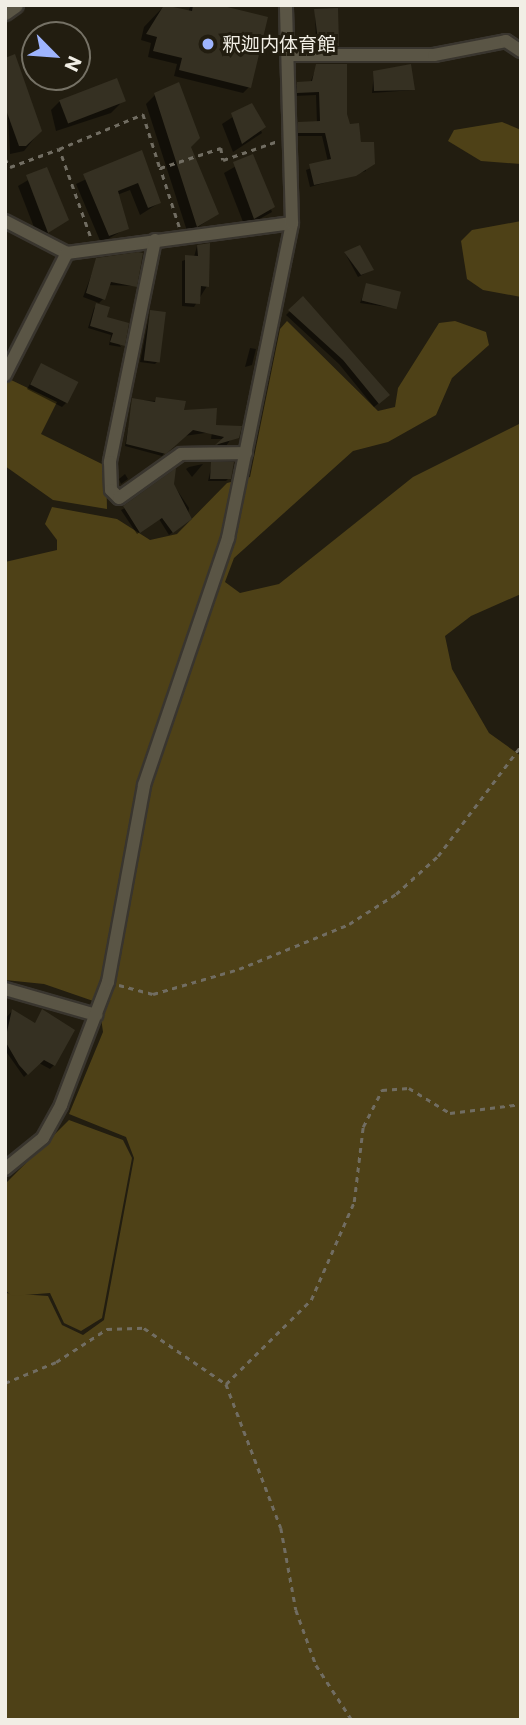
<!DOCTYPE html>
<html>
<head>
<meta charset="utf-8">
<style>
	body { margin:0 }
	#map { position:relative; width:526px; height:1725px; overflow:hidden; background:#221d10; font-family:Commissioner,"Noto Sans JP",sans-serif }
	div>[style] { position:absolute }
	[style*='--x'] { left:calc(var(--x)*1px); top:calc(var(--y)*1px); width:calc(var(--w)*1px); rotate:calc(var(--a)*1deg) }
	.green>* { inset:0; background:#4e4117 }
	.shadow>* { inset:0; background:#0007 }
	.building>* { inset:0; background:#353022; transform-origin:0 0 }
	.path>* { height:2.5px; margin-top:-1.25px; transform-origin:0; background:repeating-linear-gradient(90deg,#716d62 0 5px,transparent 0 10px) }
	.roads { filter:drop-shadow(2px 0 #39352e) drop-shadow(-2px 0 #39352e) drop-shadow(0 2px #39352e) drop-shadow(0 -2px #39352e) }
	.minor>* { height:12px; margin:-6px; padding:0 6px; transform-origin:6px; border-radius:6px; background:#5a5545 }
	.tertiary>* { height:16px; margin:-8px; padding:0 8px; transform-origin:8px; border-radius:8px; background:#5a5545 }
	.dots>* { width:19px; height:19px; translate:-50% -50%; box-sizing:border-box; border:4px solid #221d10; border-radius:50% }
	span { translate:-50% -50%; white-space:nowrap; text-align:center; line-height:1.15; -webkit-text-stroke:6px #221d10; paint-order:stroke }
	.poi-label { font-size:19px; color:#f1eee5 }
	.left { translate:0 -50%; text-align:left }
	.frame { position:absolute; inset:0; border:7px solid #f1eee5; pointer-events:none }
	.north { position:absolute; left:21px; top:21px; width:70px; height:70px; box-sizing:border-box; background:#221d10; border:2px solid #757165; border-radius:50%; rotate:115deg; font-size:19px; font-weight:700; line-height:28px; text-align:center; color:#f1eee5 }
	.north::after { content:''; display:block; margin:auto; width:24px; height:32px; background:#9eb4fd; clip-path:polygon(50% 0,100% 100%,50% 72%,0 100%) }
</style>
</head>
<body>
<div id="map">
	<div class="green">
		<i style="clip-path:polygon(502px 122px,521px 130px,521px 164px,481px 161px,448px 141px,454px 130px)"></i>
		<i style="clip-path:polygon(521px 221px,521px 297px,483px 290px,467px 279px,461px 241px,472px 230px)"></i>
		<i style="clip-path:polygon(287px 321px,378px 411px,395px 407px,398px 388px,439px 323px,455px 321px,486px 332px,489px 345px,452px 378px,436px 415px,388px 442px,353px 451px,234px 558px,225px 582px,240px 593px,279px 584px,413px 477px,521px 423px,521px 594px,471px 616px,445px 636px,452px 669px,489px 733px,521px 756px,521px 1720px,5px 1720px,5px 1293px,48px 1296px,62px 1325px,83px 1335px,104px 1320px,134px 1158px,126px 1137px,69px 1114px,103px 1032px,99px 1003px,44px 984px,5px 980px,5px 562px,57px 550px,57px 540px,45px 524px,52px 507px,117px 519px,150px 540px,177px 534px,227px 483px,250px 477px,280px 329px)"></i>
		<i style="clip-path:polygon(7px 378px,57px 402px,41px 434px,106px 466px,107px 509px,53px 500px,5px 466px)"></i>
		<i style="clip-path:polygon(69px 1120px,123px 1140px,132px 1158px,102px 1318px,81px 1331px,64px 1323px,50px 1293px,12px 1296px,5px 1290px,5px 1184px)"></i>
	</div>
	<div class="shadow">
		<i style="clip-path:polygon(191px 5px,212px 5px,249px 87px,243px 93px,174px 76px,177px 64px,148px 57px,151px 43px,141px 40px,144px 27px,164px 6px,188px 12px)"></i>
		<i style="clip-path:polygon(315px 11px,337px 46px,334px 48px,316px 43px)"></i>
		<i style="clip-path:polygon(14px 56px,40px 131px,24px 151px,10px 154px,5px 58px)"></i>
		<i style="clip-path:polygon(317px 66px,349px 126px,358px 125px,366px 171px,310px 187px,306px 170px,328px 162px,322px 136px,295px 136px,299px 124px,317px 123px,316px 95px,294px 96px,294px 87px,310px 83px)"></i>
		<i style="clip-path:polygon(374px 73px,413px 90px,372px 93px)"></i>
		<i style="clip-path:polygon(116px 80px,120px 104px,111px 113px,56px 131px,51px 110px,60px 101px)"></i>
		<i style="clip-path:polygon(155px 95px,189px 146px,217px 214px,188px 234px,146px 104px)"></i>
		<i style="clip-path:polygon(251px 105px,262px 133px,233px 152px,222px 124px)"></i>
		<i style="clip-path:polygon(141px 153px,159px 203px,140px 215px,130px 190px,117px 195px,127px 228px,101px 243px,76px 184px)"></i>
		<i style="clip-path:polygon(252px 157px,272px 212px,245px 227px,224px 173px)"></i>
		<i style="clip-path:polygon(47px 169px,64px 220px,39px 240px,18px 186px)"></i>
		<i style="clip-path:polygon(197px 246px,207px 286px,194px 307px,182px 306px,182px 261px,194px 257px)"></i>
		<i style="clip-path:polygon(345px 253px,372px 270px,358px 277px)"></i>
		<i style="clip-path:polygon(97px 260px,135px 286px,108px 285px,103px 299px,97px 305px,121px 347px,109px 345px,111px 335px,88px 328px,94px 308px,99px 303px,83px 297px)"></i>
		<i style="clip-path:polygon(367px 285px,395px 308px,360px 303px)"></i>
		<i style="clip-path:polygon(303px 298px,384px 399px,374px 407px,339px 364px,286px 315px)"></i>
		<i style="clip-path:polygon(150px 312px,158px 361px,155px 364px,140px 362px)"></i>
		<i style="clip-path:polygon(250px 348px,256px 349px,252px 365px,245px 367px)"></i>
		<i style="clip-path:polygon(41px 365px,67px 402px,62px 407px,27px 389px)"></i>
		<i style="clip-path:polygon(133px 400px,184px 402px,182px 412px,214px 426px,239px 428px,226px 446px,215px 447px,225px 439px,211px 439px,212px 432px,177px 437px,162px 456px,125px 446px)"></i>
		<i style="clip-path:polygon(203px 464px,192px 477px,186px 469px,189px 467px)"></i>
		<i style="clip-path:polygon(212px 464px,229px 478px,226px 481px,208px 481px)"></i>
		<i style="clip-path:polygon(125px 474px,128px 479px,121px 484px,119px 479px)"></i>
		<i style="clip-path:polygon(173px 484px,189px 508px,187px 522px,169px 535px,159px 519px,137px 534px,121px 510px)"></i>
		<i style="clip-path:polygon(12px 1011px,54px 1065px,50px 1069px,39px 1063px,24px 1077px,5px 1050px,5px 1019px)"></i>
	</div>
	<div class="building">
		<i style="clip-path:polygon(164px 5px,192px 11px,193px 5px,219px 5px,268px 17px,251px 88px,179px 70px,182px 58px,153px 51px,157px 37px,146px 34px)"></i>
		<i style="clip-path:polygon(338px 8px,339px 46px,325px 46px,318px 40px,314px 9px)"></i>
		<i style="clip-path:polygon(15px 54px,42px 131px,26px 146px,19px 146px,5px 107px,5px 58px)"></i>
		<i style="clip-path:polygon(316px 64px,347px 64px,347px 114px,350px 124px,359px 123px,361px 142px,374px 142px,375px 164px,356px 176px,314px 185px,309px 164px,331px 159px,325px 133px,298px 133px,298px 122px,320px 121px,319px 92px,297px 93px,297px 82px,312px 81px)"></i>
		<i style="clip-path:polygon(411px 64px,415px 90px,374px 91px,373px 71px)"></i>
		<i style="left:117px;top:78px;width:25px;height:62px;rotate:69deg"></i>
		<i style="clip-path:polygon(179px 82px,200px 138px,191px 147px,219px 214px,197px 227px,154px 93px)"></i>
		<i style="clip-path:polygon(252px 103px,266px 127px,242px 144px,231px 113px)"></i>
		<i style="clip-path:polygon(142px 150px,161px 203px,148px 208px,138px 183px,118px 191px,129px 229px,109px 236px,83px 174px)"></i>
		<i style="clip-path:polygon(253px 154px,275px 207px,254px 219px,233px 162px)"></i>
		<i style="clip-path:polygon(47px 167px,69px 220px,48px 233px,26px 175px)"></i>
		<i style="clip-path:polygon(210px 243px,209px 287px,201px 286px,200px 304px,185px 303px,185px 255px,198px 256px,197px 245px)"></i>
		<i style="clip-path:polygon(360px 245px,374px 270px,361px 275px,344px 252px)"></i>
		<i style="clip-path:polygon(138px 252px,143px 253px,137px 287px,111px 282px,105px 300px,86px 293px,96px 258px)"></i>
		<i style="left:366px;top:283px;width:36px;height:18px;rotate:14deg"></i>
		<i style="clip-path:polygon(303px 296px,390px 395px,379px 404px,343px 360px,288px 310px)"></i>
		<i style="clip-path:polygon(96px 303px,110px 307px,107px 317px,129px 323px,125px 346px,110px 342px,113px 333px,90px 326px)"></i>
		<i style="left:150px;top:310px;width:16px;height:51px;rotate:7deg"></i>
		<i style="left:41px;top:363px;width:42px;height:24px;rotate:27deg"></i>
		<i style="clip-path:polygon(156px 397px,186px 401px,184px 410px,217px 408px,216px 425px,242px 426px,239px 438px,215px 445px,224px 437px,193px 430px,166px 454px,126px 444px,132px 398px,155px 402px)"></i>
		<i style="clip-path:polygon(211px 462px,234px 462px,231px 479px,210px 479px)"></i>
		<i style="clip-path:polygon(176px 468px,174px 484px,192px 519px,173px 533px,162px 518px,140px 533px,123px 506px)"></i>
		<i style="clip-path:polygon(12px 1009px,35px 1023px,42px 1009px,75px 1030px,55px 1066px,44px 1060px,28px 1075px,19px 1065px,5px 1041px)"></i>
	</div>
	<div class="path">
		<i style="--x:5;--y:158;--w:10;--a:61"></i>
		<i style="--x:10;--y:167;--w:52;--a:-20.2"></i>
		<i style="--x:179;--y:227;--w:62;--a:-107.9"></i>
		<i style="--x:160;--y:168;--w:64;--a:-18.2"></i>
		<i style="--x:221;--y:148;--w:12;--a:81"></i>
		<i style="--x:223;--y:160;--w:58;--a:-19.1"></i>
		<i style="--x:90;--y:236;--w:92;--a:-109.6"></i>
		<i style="--x:59;--y:149;--w:91;--a:-22.6"></i>
		<i style="--x:143;--y:114;--w:57;--a:72.5"></i>
		<i style="--x:119;--y:985;--w:35;--a:15"></i>
		<i style="--x:153;--y:994;--w:90;--a:-16.2"></i>
		<i style="--x:239;--y:969;--w:119;--a:-22.2"></i>
		<i style="--x:349;--y:924;--w:56;--a:-32.6"></i>
		<i style="--x:396;--y:894;--w:57;--a:-42.1"></i>
		<i style="--x:438;--y:856;--w:138;--a:-53"></i>
		<i style="--x:5;--y:1383;--w:55;--a:-22.4"></i>
		<i style="--x:56;--y:1362;--w:61;--a:-32.9"></i>
		<i style="--x:107;--y:1329;--w:37;--a:-2"></i>
		<i style="--x:144;--y:1328;--w:99;--a:34.3"></i>
		<i style="--x:226;--y:1384;--w:154;--a:69.1"></i>
		<i style="--x:281;--y:1528;--w:83;--a:79.6"></i>
		<i style="--x:296;--y:1610;--w:59;--a:70"></i>
		<i style="--x:316;--y:1665;--w:66;--a:56.8"></i>
		<i style="--x:226;--y:1384;--w:120;--a:-44.7"></i>
		<i style="--x:311;--y:1300;--w:107;--a:-66.3"></i>
		<i style="--x:354;--y:1202;--w:76;--a:-83.2"></i>
		<i style="--x:363;--y:1127;--w:42;--a:-62.8"></i>
		<i style="--x:382;--y:1090;--w:27;--a:-4"></i>
		<i style="--x:409;--y:1088;--w:48;--a:31.4"></i>
		<i style="--x:450;--y:1113;--w:72;--a:-7.2"></i>
	</div>
	<div class="roads">
		<div class="minor">
			<i style="--x:289;--y:55;--w:145;--a:0"></i>
			<i style="--x:434;--y:55;--w:73;--a:-11"></i>
			<i style="--x:506;--y:41;--w:18;--a:34"></i>
			<i style="--x:5;--y:221;--w:70;--a:27.3"></i>
			<i style="--x:67;--y:253;--w:227;--a:-7.6"></i>
			<i style="--x:155;--y:240;--w:227;--a:101.5"></i>
			<i style="--x:110;--y:462;--w:28;--a:88"></i>
			<i style="--x:111;--y:490;--w:11;--a:45"></i>
			<i style="--x:119;--y:498;--w:76;--a:-35.4"></i>
			<i style="--x:181;--y:454;--w:65;--a:-0.9"></i>
			<i style="--x:5;--y:375;--w:137;--a:-63.1"></i>
			<i style="--x:5;--y:989;--w:95;--a:15.9"></i>
			<i style="--x:5;--y:1169;--w:49;--a:-39.2"></i>
			<i style="--x:43;--y:1138;--w:38;--a:-61"></i>
			<i style="--x:61;--y:1105;--w:132;--a:-69.1"></i>
			<i style="--x:108;--y:982;--w:200;--a:-79.6"></i>
			<i style="--x:144;--y:785;--w:261;--a:-71.2"></i>
			<i style="--x:228;--y:538;--w:321;--a:-78.5"></i>
			<i style="--x:292;--y:223;--w:218;--a:-91.6"></i>
		</div>
		<div class="tertiary">
			<i style="--x:5;--y:12;--w:12;--a:-35"></i>
		</div>
	</div>
	<div class="dots">
		<i style="left:208px;top:44px;background:#9eb4fd"></i>
	</div>
	<div class="poi-label">
		<span class="left" style="left:222px;top:44px">釈迦内体育館</span>
	</div>
	<div class="frame"></div>
	<div class="north">N</div>
</div>
</body>
</html>
